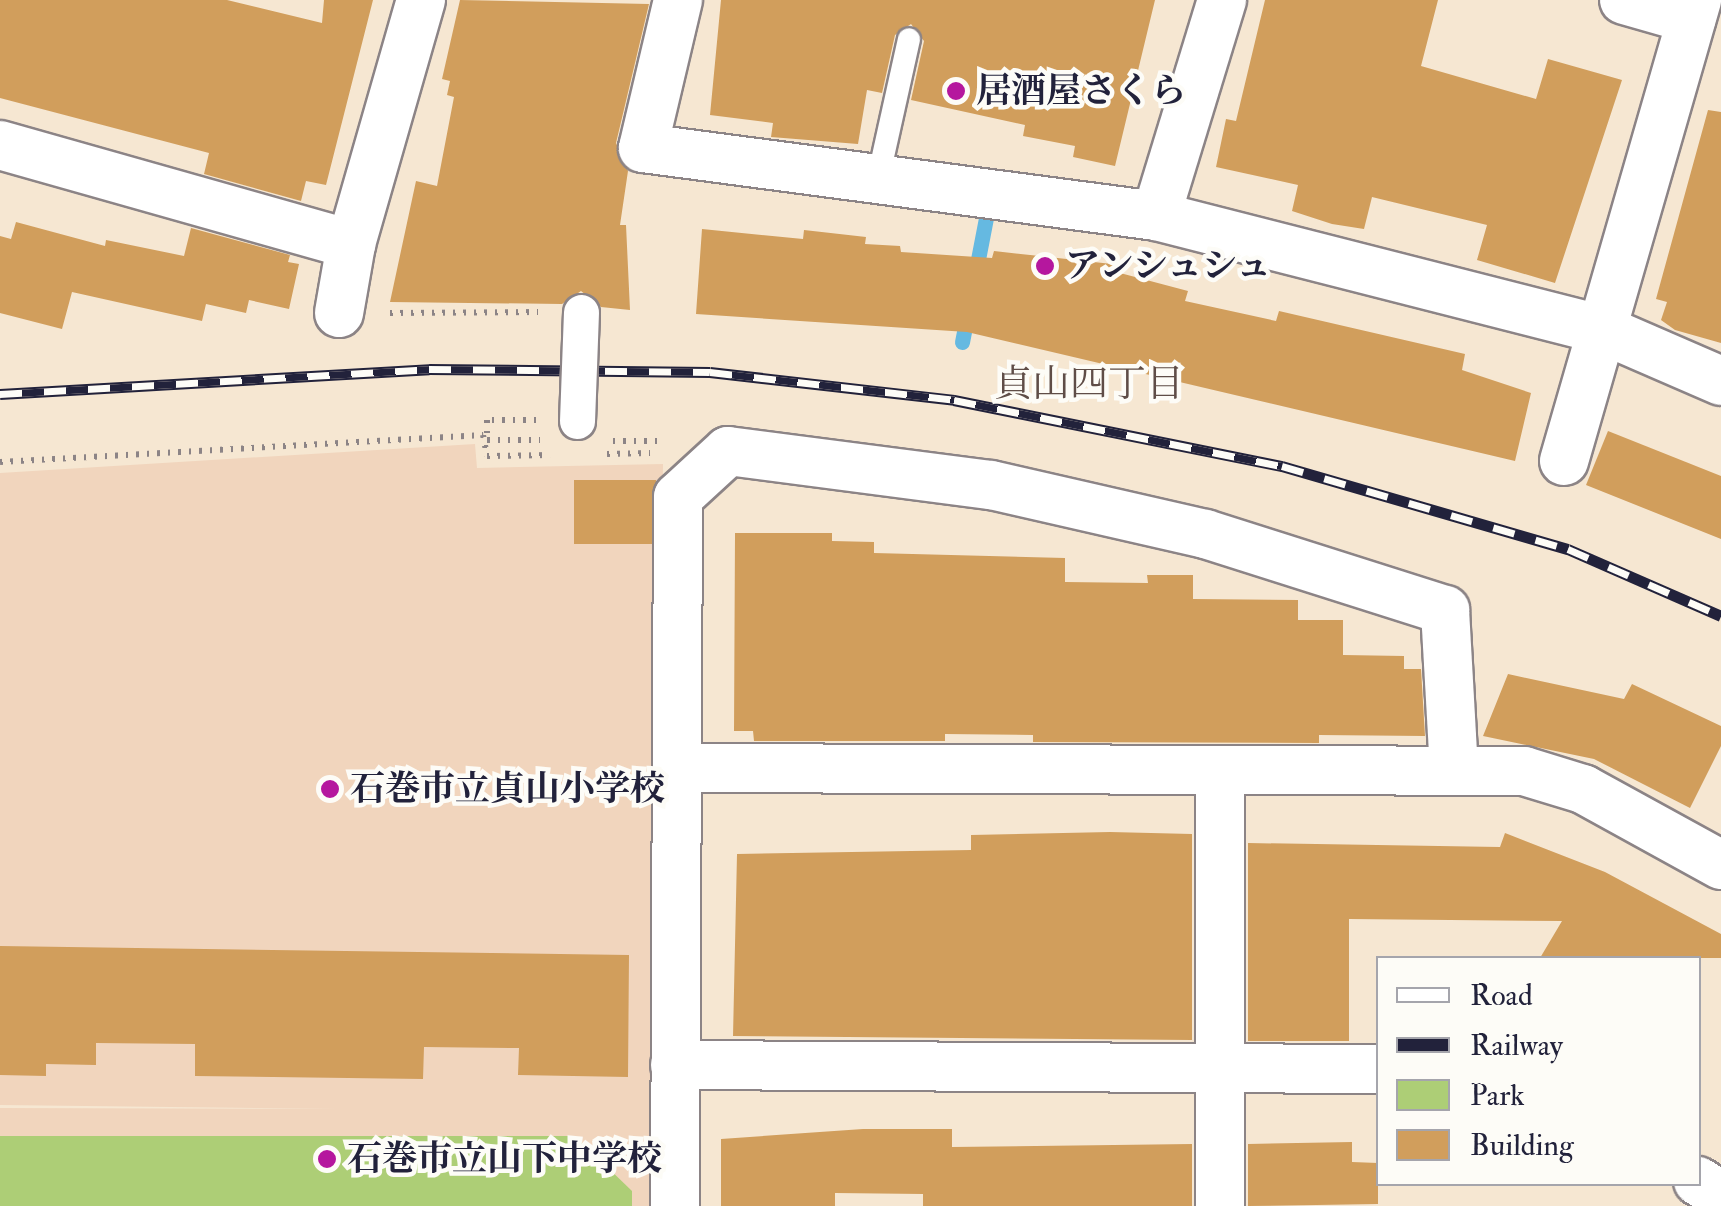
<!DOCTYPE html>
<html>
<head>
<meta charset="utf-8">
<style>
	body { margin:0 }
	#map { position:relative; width:1721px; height:1206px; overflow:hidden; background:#f6e7d2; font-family:"IM FELL Double Pica","Noto Serif JP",serif }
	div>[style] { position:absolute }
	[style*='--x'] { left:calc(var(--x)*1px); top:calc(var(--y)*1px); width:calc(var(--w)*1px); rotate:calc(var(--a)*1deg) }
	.built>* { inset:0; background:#f1d5bd }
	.green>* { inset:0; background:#adce76 }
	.stream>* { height:15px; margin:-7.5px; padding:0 7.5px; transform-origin:7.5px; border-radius:7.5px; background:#65b9e1 }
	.building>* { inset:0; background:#d19e5c; transform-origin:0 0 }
	.path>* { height:6px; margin-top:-3px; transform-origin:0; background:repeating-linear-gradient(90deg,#8c8486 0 2.5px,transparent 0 10.5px) }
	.roads { filter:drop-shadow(2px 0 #8c8486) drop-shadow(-2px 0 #8c8486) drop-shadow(0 2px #8c8486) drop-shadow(0 -2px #8c8486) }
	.service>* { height:22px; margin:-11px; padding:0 11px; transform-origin:11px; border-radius:11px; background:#fff }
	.minor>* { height:48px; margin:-24px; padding:0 24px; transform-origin:24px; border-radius:24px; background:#fff }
	.rail>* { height:11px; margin-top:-5.5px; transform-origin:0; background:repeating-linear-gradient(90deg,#fdfcf7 0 22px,#22223b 0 44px); box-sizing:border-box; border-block:2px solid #22223b }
	.bridges { filter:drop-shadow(2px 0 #8c8486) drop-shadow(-2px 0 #8c8486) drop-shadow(0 2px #8c8486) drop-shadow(0 -2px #8c8486) }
	.pedestrian-bridge>* { height:35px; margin:-17.5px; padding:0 17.5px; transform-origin:17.5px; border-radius:17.5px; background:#fff }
	.dots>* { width:28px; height:28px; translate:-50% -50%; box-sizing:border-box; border:5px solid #fdfcf7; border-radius:50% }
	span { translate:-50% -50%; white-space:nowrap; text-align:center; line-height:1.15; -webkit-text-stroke:9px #fdfcf7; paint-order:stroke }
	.poi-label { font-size:35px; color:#22223b; font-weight:700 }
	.left { translate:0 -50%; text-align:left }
	.neighbourhood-label { font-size:38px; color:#5f4d47 }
	.legend { position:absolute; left:1376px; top:956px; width:325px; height:230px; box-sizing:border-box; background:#fdfcf7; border:2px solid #a5a5ac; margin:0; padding:12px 18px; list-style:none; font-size:30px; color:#22223b }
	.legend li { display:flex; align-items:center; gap:20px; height:50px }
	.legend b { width:50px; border:2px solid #a5a5ac }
</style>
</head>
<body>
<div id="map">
	<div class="built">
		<i style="clip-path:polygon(475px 444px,477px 468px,663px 464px,655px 1206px,0 1206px,0 1108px,338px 1109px,0 1105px,0 473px)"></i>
	</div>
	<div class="green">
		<i style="clip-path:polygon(0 1136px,575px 1136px,632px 1191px,632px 1206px,0 1206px)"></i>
	</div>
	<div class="stream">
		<i style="--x:975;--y:275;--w:74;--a:-79.1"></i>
		<i style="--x:962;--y:342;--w:31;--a:-79"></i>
	</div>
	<div class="building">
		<i style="clip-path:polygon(0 0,227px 0,322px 23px,324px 0,373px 0,326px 185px,306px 181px,301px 201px,204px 174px,209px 153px,0 98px)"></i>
		<i style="clip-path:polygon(460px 0,649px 4px,616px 143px,628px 171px,620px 225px,626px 225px,630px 310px,601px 307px,581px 291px,562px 304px,390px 302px,416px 181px,437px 186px,454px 97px,447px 95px,450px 81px,442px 79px)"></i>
		<i style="clip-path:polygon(721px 0,1155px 0,1115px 166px,1073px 157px,1075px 146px,1023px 136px,1025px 125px,911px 100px,924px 41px,911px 24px,895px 35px,882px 93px,867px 90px,858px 144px,771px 137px,773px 123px,710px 115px)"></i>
		<i style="clip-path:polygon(1265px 0,1438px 0,1421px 66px,1536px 99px,1548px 59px,1622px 80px,1555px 283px,1477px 260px,1487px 225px,1372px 197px,1364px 229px,1332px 224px,1292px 211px,1298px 185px,1216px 167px,1226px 119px,1236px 121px)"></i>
		<i style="clip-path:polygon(1708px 110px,1721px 112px,1721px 343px,1675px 330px,1661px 320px,1667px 302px,1656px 299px)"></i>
		<i style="clip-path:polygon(16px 222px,105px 246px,106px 240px,184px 256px,191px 228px,290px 255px,288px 262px,299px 264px,289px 309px,249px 300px,246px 313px,206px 304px,202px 321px,72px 292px,62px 329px,0 313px,0 236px,11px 239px)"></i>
		<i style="clip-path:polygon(702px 229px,803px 239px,804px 230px,866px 237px,865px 244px,900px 246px,901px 252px,992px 258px,994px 251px,1121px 265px,1120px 273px,1188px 291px,1185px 301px,1276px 321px,1279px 311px,1465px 354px,1462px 370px,1531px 393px,1515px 461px,967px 332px,696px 314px)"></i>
		<i style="clip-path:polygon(1608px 431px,1721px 476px,1721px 539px,1586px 485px)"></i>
		<i style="left:574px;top:480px;width:82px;height:64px"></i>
		<i style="clip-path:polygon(735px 533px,832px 533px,832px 541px,874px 542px,874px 553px,1065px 558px,1065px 582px,1148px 583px,1147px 575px,1193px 575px,1193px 599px,1298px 600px,1298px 620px,1343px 620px,1343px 655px,1404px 656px,1404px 669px,1421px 669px,1425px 736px,1319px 735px,1319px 743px,1033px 742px,1033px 735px,945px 734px,945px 741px,754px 741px,753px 731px,734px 731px)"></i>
		<i style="clip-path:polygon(1508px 674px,1624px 699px,1632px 684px,1721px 726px,1721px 746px,1690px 808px,1594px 759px,1483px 736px)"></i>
		<i style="clip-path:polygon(1110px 832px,1192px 834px,1192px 1040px,733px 1036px,737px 854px,971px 850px,971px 835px)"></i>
		<i style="clip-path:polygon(1505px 833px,1605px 872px,1721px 934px,1721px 958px,1540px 958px,1562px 921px,1349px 919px,1349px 1041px,1248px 1041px,1248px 843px,1500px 847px)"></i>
		<i style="clip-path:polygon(0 946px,629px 955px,628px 1077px,518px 1075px,519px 1048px,424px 1047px,423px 1079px,195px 1076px,195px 1044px,96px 1043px,96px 1065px,46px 1064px,46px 1076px,0 1075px)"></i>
		<i style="clip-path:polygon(863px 1129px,952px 1129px,952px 1147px,1192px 1144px,1192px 1206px,923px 1206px,923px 1194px,835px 1193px,835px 1206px,721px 1206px,721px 1139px)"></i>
		<i style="clip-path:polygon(1352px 1142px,1352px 1162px,1378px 1163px,1378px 1204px,1248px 1206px,1248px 1144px)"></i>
	</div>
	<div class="path">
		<i style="--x:390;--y:313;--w:148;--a:-0.4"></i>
		<i style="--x:536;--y:420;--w:49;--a:180"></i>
		<i style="--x:487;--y:420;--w:20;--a:90"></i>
		<i style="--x:487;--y:440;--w:53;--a:0"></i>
		<i style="--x:613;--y:441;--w:52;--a:0"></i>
		<i style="--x:607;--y:454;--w:43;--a:-1.3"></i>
		<i style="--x:0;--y:462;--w:484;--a:-3.2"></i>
		<i style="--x:483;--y:435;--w:21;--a:79"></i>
		<i style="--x:487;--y:456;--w:63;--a:-0.9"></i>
	</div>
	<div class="roads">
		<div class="service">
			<i style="--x:878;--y:179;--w:143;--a:-77.5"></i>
		</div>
		<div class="minor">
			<i style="--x:678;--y:0;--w:152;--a:103.3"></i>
			<i style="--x:643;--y:148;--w:517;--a:7.55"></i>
			<i style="--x:1156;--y:216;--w:464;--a:14.3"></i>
			<i style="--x:1606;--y:331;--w:125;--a:23.5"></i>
			<i style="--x:1624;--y:0;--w:70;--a:15.8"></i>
			<i style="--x:0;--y:145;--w:365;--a:15.8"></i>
			<i style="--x:351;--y:244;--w:254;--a:-74"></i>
			<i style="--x:1156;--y:216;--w:226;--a:-73"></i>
			<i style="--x:339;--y:313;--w:70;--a:-80.1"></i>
			<i style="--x:1564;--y:461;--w:480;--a:-73.9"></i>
			<i style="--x:677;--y:768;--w:847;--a:0.2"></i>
			<i style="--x:1524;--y:771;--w:62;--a:17"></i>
			<i style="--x:1583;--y:789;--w:158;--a:28.8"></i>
			<i style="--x:675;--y:1065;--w:703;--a:0.33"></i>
			<i style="--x:1698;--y:1181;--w:27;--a:33"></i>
			<i style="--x:675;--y:1206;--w:709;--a:-89.76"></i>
			<i style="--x:678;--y:497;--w:68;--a:-42.6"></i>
			<i style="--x:728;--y:451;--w:265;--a:7.4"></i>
			<i style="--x:991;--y:485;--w:220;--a:12.9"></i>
			<i style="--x:1205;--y:534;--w:252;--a:17.6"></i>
			<i style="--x:1445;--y:610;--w:160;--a:86.8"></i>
			<i style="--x:1220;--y:1206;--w:435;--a:-90"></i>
		</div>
	</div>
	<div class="rail">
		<i style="--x:0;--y:394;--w:430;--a:-3.3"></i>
		<i style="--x:429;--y:369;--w:281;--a:0.6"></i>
		<i style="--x:710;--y:372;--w:246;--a:6.5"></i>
		<i style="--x:954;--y:400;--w:335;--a:11.4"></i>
		<i style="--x:1282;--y:466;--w:298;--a:16.2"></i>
		<i style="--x:1568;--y:549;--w:167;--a:23.6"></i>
	</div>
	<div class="bridges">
		<div class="pedestrian-bridge">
			<i style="--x:577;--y:421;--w:109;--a:-87.9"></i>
		</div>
	</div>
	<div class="dots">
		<i style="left:956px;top:91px;background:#b5179e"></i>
		<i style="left:1045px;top:266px;background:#b5179e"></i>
		<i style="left:330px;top:789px;background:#b5179e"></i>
		<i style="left:327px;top:1159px;background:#b5179e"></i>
	</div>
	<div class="poi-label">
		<span class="left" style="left:976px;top:91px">居酒屋さくら</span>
		<span class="left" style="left:1065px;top:266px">アンシュシュ</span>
		<span class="left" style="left:350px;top:789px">石巻市立貞山小学校</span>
		<span class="left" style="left:347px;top:1159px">石巻市立山下中学校</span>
	</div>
	<div class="neighbourhood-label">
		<span style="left:1089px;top:385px">貞山四丁目</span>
	</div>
	<ul class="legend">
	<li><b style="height:12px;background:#fff"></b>Road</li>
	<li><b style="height:12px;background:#22223b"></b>Railway</li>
	<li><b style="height:28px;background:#adce76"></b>Park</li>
	<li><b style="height:28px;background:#d19e5c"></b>Building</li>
	</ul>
</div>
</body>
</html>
